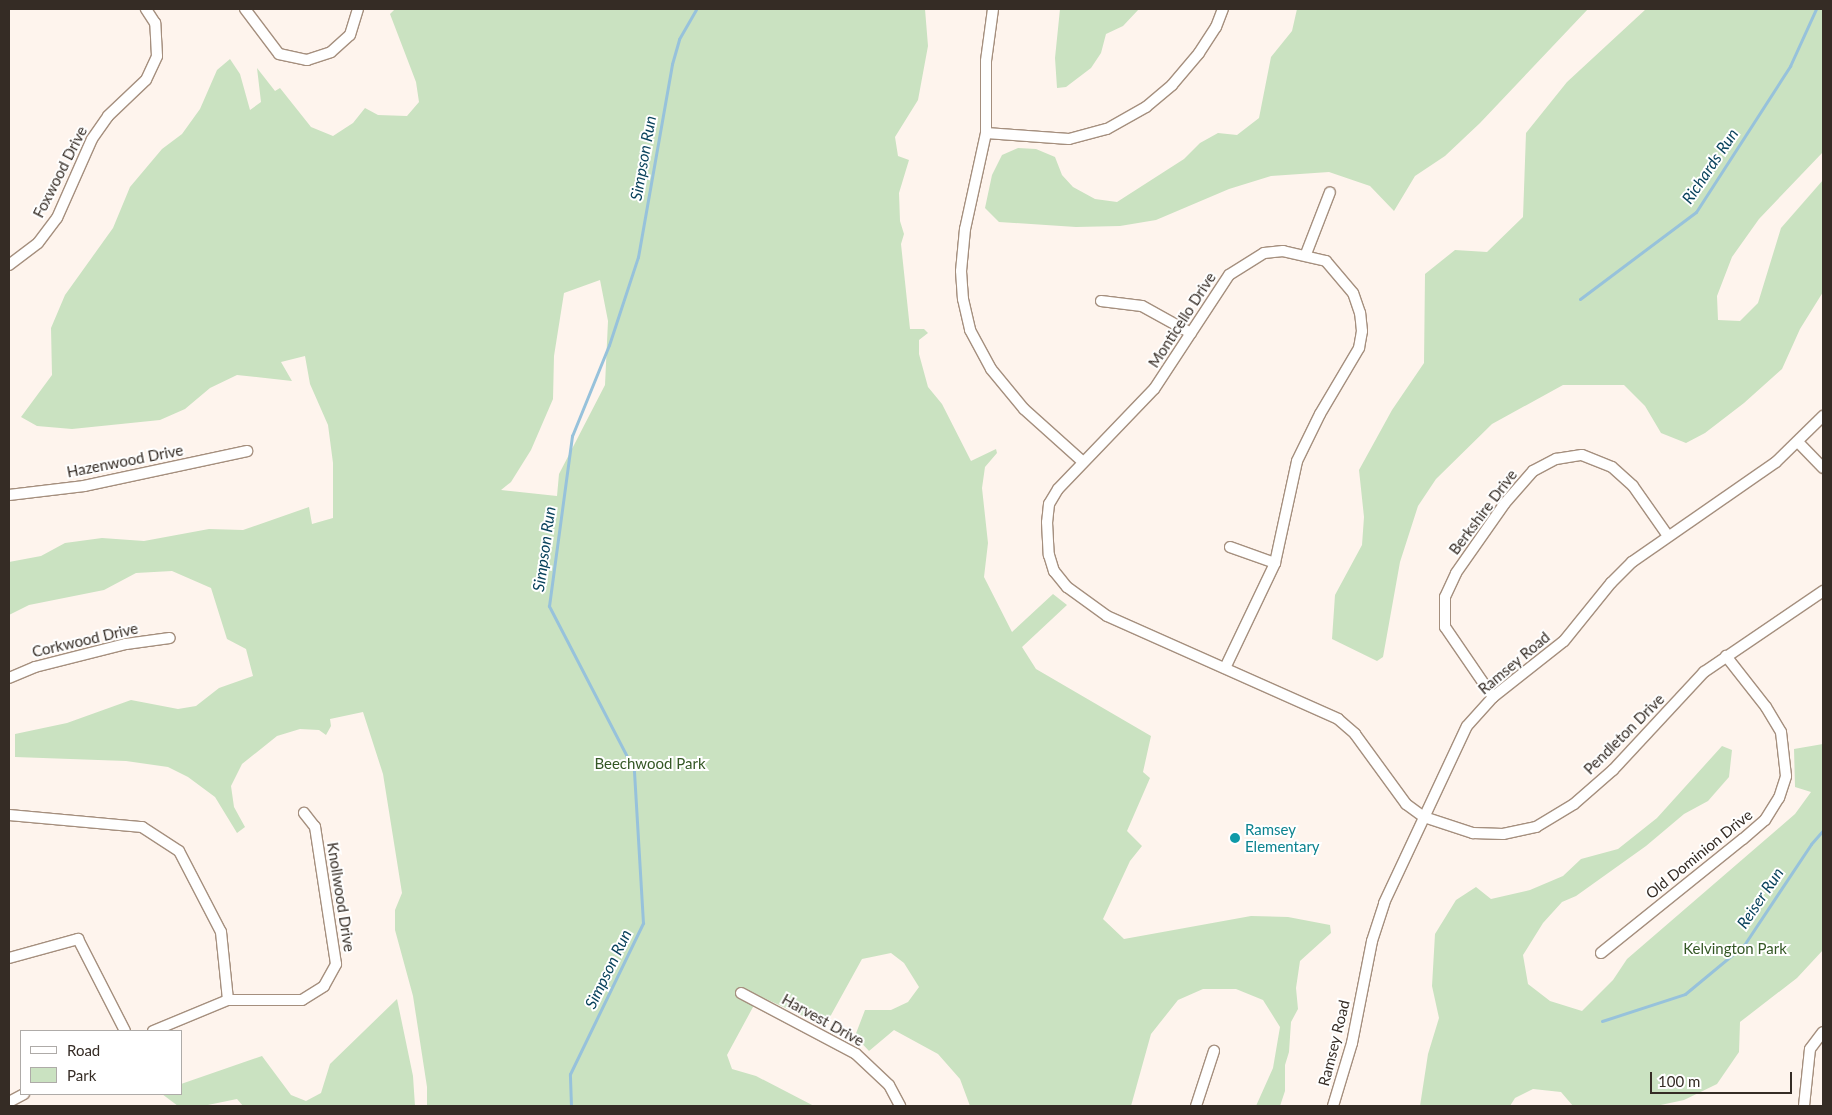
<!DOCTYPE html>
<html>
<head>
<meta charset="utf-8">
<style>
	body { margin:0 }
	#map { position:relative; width:1832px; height:1115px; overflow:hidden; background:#fef4ed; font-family:Lato,sans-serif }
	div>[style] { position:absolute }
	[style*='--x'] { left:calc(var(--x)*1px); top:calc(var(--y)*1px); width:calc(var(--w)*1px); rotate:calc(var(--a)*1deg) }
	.green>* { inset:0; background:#cae2c1 }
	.stream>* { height:3px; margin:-1.5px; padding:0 1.5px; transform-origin:1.5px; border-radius:1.5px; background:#97c2db }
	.roads { filter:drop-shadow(1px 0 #a58f7e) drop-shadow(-1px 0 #a58f7e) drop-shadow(0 1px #a58f7e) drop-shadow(0 -1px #a58f7e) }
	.minor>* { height:10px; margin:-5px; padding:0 5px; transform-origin:5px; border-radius:5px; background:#fff }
	.dots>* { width:14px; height:14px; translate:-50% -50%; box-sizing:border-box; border:2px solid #fff; border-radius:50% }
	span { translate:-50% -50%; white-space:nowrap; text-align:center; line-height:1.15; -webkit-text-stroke:4px #fff; paint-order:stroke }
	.street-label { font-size:15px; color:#352c25 }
	.park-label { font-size:15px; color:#345725 }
	.culture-label { font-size:15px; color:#0d838f }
	.left { translate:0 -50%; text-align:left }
	.water-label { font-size:16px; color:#09425c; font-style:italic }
	.frame { position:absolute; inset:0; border:10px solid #352c25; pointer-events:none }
	.legend { position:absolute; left:20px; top:1030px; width:162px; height:65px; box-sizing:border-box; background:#fff; border:1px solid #aeaba8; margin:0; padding:6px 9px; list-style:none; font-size:15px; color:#352c25 }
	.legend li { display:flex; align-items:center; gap:10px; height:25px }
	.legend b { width:25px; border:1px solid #aeaba8 }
	.scale { position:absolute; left:1650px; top:1072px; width:142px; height:22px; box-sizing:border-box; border:2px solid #352c25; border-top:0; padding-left:6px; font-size:15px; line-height:18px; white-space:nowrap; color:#352c25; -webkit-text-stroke:4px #fff; paint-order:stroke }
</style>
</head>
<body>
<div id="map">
	<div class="green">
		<i style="clip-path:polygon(evenodd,395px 9px,925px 9px,928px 46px,918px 100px,895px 137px,898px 156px,909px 160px,899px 193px,900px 221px,904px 234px,901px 244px,910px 329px,924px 329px,928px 333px,919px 340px,919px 354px,928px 387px,942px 404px,971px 461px,996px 449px,997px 453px,985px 467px,982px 488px,988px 543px,984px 577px,1012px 632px,1053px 594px,1067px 605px,1022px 647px,1036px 669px,1151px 736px,1143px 772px,1150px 778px,1127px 831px,1142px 846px,1130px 861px,1103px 919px,1124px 939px,1251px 916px,1288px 917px,1330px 925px,1331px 933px,1300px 961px,1296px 988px,1298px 1009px,1291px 1022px,1289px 1052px,1285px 1065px,1285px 1091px,1280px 1106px,1256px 1106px,1273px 1068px,1280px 1027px,1263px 1000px,1236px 989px,1203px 989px,1178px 1000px,1151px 1034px,1131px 1106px,970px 1106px,960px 1079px,938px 1054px,894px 1030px,869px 1051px,855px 1036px,865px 1010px,891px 1010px,908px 1002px,919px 987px,904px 963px,891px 953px,862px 959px,825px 1026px,759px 996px,727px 1055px,732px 1069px,756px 1076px,814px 1106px,427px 1106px,427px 1087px,413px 996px,395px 930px,395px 910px,402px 893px,383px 774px,363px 712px,330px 719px,331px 726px,326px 735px,319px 730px,300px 729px,277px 736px,242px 764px,231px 786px,234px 807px,245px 827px,237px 833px,215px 797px,188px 777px,168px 767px,126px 761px,15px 757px,15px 734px,67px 723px,131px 700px,178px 709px,196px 706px,219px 688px,253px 676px,246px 649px,227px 639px,211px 588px,172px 571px,136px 573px,104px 590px,29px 605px,9px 615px,9px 562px,41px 556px,65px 543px,102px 538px,144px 541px,209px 529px,243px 530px,309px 507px,312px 524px,333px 518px,333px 463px,328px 425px,310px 384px,305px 356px,281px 362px,292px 381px,237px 375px,210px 388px,185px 409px,160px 420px,72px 429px,37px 426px,21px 417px,52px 375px,51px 328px,65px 295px,113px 228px,130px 187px,162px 149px,182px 134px,200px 109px,217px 70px,230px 59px,240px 74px,250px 110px,261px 102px,257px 68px,275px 91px,280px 88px,311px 127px,333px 136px,353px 123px,365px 108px,378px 115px,407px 116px,419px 102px,416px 82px,390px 14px,395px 9px,600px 280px,608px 321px,605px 385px,559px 474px,557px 496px,501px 490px,511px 482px,531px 450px,553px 399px,554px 356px,564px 293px,600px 280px)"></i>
		<i style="clip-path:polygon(1060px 9px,1139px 9px,1123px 26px,1106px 34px,1101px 53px,1091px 68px,1066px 87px,1057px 88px,1055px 58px)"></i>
		<i style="clip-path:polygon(1297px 9px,1588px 9px,1480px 123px,1445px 156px,1415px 176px,1394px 211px,1370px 186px,1329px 172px,1271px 176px,1229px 189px,1156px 220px,1120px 226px,1076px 227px,999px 222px,985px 208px,992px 175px,1002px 155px,1018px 148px,1036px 149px,1055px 157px,1062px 175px,1073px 187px,1095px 199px,1117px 202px,1184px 159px,1200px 143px,1218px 133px,1237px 135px,1259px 118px,1271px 57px,1292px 31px)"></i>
		<i style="clip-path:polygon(1646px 9px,1823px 9px,1823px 152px,1759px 219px,1732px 257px,1717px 296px,1718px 320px,1740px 321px,1758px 303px,1781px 228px,1823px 180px,1823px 292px,1800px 329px,1782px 369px,1744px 403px,1705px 433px,1686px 443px,1661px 433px,1645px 406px,1624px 385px,1563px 385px,1492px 424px,1436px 479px,1418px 506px,1400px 562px,1383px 657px,1377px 661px,1332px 639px,1335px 595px,1362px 545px,1364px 517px,1359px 470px,1392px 410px,1424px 363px,1425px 274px,1455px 250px,1487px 252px,1523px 217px,1526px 133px,1567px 82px)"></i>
		<i style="clip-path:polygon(1823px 744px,1823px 950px,1797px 978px,1740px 1022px,1739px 1052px,1717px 1084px,1684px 1100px,1656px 1106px,1573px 1106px,1561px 1092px,1533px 1089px,1515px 1098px,1510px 1106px,1420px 1106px,1428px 1054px,1439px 1018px,1432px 986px,1435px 934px,1456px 900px,1476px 887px,1491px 899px,1530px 890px,1563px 876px,1581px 859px,1618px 849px,1657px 818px,1722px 746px,1732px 750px,1729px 777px,1708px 801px,1684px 814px,1646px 846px,1576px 896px,1562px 902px,1543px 923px,1523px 955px,1528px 984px,1550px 1001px,1582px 1011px,1613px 980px,1627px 959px,1795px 814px,1811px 792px,1795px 787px,1794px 749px)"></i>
		<i style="clip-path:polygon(397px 999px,413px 1076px,415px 1106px,243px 1106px,237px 1099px,203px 1106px,178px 1106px,162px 1094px,181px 1094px,181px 1084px,262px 1056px,291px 1095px,306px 1101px,321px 1093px,330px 1064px)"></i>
	</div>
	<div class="stream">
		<i style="--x:1580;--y:299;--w:145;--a:-36.9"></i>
		<i style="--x:1696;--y:212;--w:174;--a:-57.2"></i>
		<i style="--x:1790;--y:66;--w:63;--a:-65.5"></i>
		<i style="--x:1602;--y:1021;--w:87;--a:-18"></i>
		<i style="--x:1685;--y:994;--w:77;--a:-39.7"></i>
		<i style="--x:1744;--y:945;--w:121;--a:-56.4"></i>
		<i style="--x:1811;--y:844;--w:18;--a:-49"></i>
		<i style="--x:571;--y:1106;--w:32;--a:-92"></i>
		<i style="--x:570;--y:1074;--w:168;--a:-64.2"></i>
		<i style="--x:643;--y:923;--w:153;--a:-93.4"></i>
		<i style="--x:634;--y:770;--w:185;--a:-117.4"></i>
		<i style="--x:549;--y:606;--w:172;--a:-82.3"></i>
		<i style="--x:572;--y:436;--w:98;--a:-67.9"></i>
		<i style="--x:609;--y:345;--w:93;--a:-71.8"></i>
		<i style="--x:638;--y:257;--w:196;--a:-80"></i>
		<i style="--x:672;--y:64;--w:26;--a:-74"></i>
		<i style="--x:679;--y:39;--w:34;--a:-60"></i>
	</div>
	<div class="roads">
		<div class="minor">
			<i style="--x:245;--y:9;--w:56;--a:52.9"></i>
			<i style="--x:279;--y:54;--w:29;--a:12"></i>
			<i style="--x:307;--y:60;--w:25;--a:-18"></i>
			<i style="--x:331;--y:52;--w:25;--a:-42"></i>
			<i style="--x:350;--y:35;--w:27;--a:-73"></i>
			<i style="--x:993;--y:9;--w:52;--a:97.7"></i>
			<i style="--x:986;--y:61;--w:72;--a:90"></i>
			<i style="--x:986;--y:133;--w:98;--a:102.3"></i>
			<i style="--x:965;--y:229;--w:42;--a:95.4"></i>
			<i style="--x:961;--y:271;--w:28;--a:86"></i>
			<i style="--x:963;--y:299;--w:32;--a:77"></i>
			<i style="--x:970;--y:330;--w:44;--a:61.7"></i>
			<i style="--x:991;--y:369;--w:52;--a:50.5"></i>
			<i style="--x:1024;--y:409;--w:79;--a:41.9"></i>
			<i style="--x:986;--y:133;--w:83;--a:4.1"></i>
			<i style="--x:1069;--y:139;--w:39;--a:-15"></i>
			<i style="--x:1107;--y:129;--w:45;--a:-29.4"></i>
			<i style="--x:1146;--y:107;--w:34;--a:-40"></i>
			<i style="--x:1172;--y:85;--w:42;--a:-49.8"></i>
			<i style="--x:1199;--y:53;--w:31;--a:-57"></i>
			<i style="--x:1216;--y:27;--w:19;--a:-69"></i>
			<i style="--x:1306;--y:254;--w:66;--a:-68.8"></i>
			<i style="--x:9;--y:265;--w:36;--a:-37"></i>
			<i style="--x:38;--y:243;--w:31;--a:-53"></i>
			<i style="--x:57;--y:218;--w:86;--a:-66.1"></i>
			<i style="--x:92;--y:139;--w:28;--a:-55"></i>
			<i style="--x:108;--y:116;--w:52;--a:-43.5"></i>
			<i style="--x:146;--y:80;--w:26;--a:-65"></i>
			<i style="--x:157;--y:56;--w:33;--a:-93"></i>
			<i style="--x:155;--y:23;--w:17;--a:-123"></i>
			<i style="--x:1101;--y:301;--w:41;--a:7"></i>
			<i style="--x:1142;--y:306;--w:56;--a:28.9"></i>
			<i style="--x:1798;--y:442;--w:36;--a:46"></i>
			<i style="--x:9;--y:495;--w:76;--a:-6.8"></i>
			<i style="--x:84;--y:486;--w:167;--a:-12.1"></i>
			<i style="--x:1230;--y:547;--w:48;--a:19.6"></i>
			<i style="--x:1225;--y:668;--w:116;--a:-64.5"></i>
			<i style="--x:1275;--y:563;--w:104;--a:-77.8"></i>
			<i style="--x:1297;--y:461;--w:52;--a:-63.9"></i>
			<i style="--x:1320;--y:414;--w:77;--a:-59.4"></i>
			<i style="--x:1359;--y:348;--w:17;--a:-80"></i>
			<i style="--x:1362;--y:331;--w:18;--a:-96"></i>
			<i style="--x:1360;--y:313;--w:21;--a:-109"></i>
			<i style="--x:1353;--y:293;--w:42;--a:-130.2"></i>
			<i style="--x:1326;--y:261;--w:44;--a:-166.9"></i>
			<i style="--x:1283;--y:251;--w:19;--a:174"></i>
			<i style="--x:1264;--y:253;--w:41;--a:147.8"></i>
			<i style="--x:1229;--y:275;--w:136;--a:123.3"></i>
			<i style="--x:1154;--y:389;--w:139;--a:133.8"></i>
			<i style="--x:1058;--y:489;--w:17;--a:121"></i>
			<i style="--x:1049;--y:504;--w:18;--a:96"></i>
			<i style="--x:1047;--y:522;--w:33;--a:87"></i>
			<i style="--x:1049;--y:555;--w:17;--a:73"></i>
			<i style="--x:1054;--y:571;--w:21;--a:51"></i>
			<i style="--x:1067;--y:587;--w:49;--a:35.9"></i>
			<i style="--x:1107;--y:616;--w:253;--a:24"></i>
			<i style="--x:1338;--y:719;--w:23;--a:41"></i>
			<i style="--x:1355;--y:734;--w:87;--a:53.9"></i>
			<i style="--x:1406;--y:804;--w:22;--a:36"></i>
			<i style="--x:1424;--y:817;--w:52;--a:18.1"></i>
			<i style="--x:1473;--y:833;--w:30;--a:2"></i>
			<i style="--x:1503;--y:834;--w:34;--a:-12"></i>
			<i style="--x:1536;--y:827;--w:44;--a:-31.2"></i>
			<i style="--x:1574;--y:804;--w:52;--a:-41.1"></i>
			<i style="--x:1613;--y:770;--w:134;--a:-47.1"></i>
			<i style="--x:1704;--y:672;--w:144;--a:-34.2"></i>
			<i style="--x:9;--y:678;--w:28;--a:-23"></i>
			<i style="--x:35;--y:667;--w:94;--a:-14.2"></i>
			<i style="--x:126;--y:644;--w:44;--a:-7.8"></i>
			<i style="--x:1493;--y:697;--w:85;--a:-124.4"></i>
			<i style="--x:1445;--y:627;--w:30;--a:-90"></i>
			<i style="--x:1445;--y:597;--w:26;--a:-65"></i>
			<i style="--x:1456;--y:573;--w:85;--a:-55"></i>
			<i style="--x:1505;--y:503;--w:43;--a:-48.8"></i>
			<i style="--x:1533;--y:471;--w:26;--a:-28"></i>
			<i style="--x:1556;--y:459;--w:26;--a:-9"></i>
			<i style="--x:1582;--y:455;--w:32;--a:22"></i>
			<i style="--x:1612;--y:467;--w:28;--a:42"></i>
			<i style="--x:1633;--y:486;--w:61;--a:55"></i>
			<i style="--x:9;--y:815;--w:134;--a:5.2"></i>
			<i style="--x:142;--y:827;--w:44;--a:33"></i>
			<i style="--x:179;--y:851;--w:91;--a:62.6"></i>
			<i style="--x:221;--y:932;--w:68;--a:84.1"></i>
			<i style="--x:1601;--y:953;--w:182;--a:-38.8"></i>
			<i style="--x:1743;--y:839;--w:29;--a:-41"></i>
			<i style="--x:1765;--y:820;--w:26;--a:-58"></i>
			<i style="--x:1779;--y:798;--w:23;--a:-72"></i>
			<i style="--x:1786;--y:776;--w:44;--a:-96.5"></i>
			<i style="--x:1781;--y:732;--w:29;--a:-121"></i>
			<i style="--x:1766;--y:707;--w:65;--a:-128.1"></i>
			<i style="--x:9;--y:958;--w:72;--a:-15.4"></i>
			<i style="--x:78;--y:939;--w:103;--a:62.9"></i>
			<i style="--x:741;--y:993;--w:130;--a:27.9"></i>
			<i style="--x:856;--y:1054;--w:45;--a:43.2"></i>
			<i style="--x:889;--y:1085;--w:24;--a:62"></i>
			<i style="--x:153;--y:1031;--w:81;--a:-22.5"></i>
			<i style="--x:228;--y:1000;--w:74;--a:0"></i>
			<i style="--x:302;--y:1000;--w:26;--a:-32"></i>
			<i style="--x:324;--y:986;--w:25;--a:-61"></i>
			<i style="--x:336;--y:964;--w:139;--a:-98.7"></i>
			<i style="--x:315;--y:827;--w:18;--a:-128"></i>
			<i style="--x:9;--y:1102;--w:17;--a:-28"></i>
			<i style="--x:1196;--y:1106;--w:58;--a:-71.9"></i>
			<i style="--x:1333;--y:1106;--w:66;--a:-73.2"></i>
			<i style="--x:1352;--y:1043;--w:104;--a:-78.9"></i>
			<i style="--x:1372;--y:941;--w:40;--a:-72"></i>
			<i style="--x:1384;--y:903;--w:195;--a:-64.9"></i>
			<i style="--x:1467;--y:726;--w:39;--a:-48"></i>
			<i style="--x:1493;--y:697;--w:90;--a:-38.3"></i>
			<i style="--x:1564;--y:641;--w:75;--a:-51"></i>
			<i style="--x:1611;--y:583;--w:30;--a:-45"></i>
			<i style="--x:1632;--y:562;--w:175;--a:-34.8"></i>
			<i style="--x:1776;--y:462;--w:66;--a:-44.4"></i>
			<i style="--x:1804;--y:1106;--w:57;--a:-84"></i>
			<i style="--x:1810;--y:1049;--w:21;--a:-53"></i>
		</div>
	</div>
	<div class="dots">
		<i style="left:1235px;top:838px;background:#0f9aa8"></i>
	</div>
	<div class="street-label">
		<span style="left:60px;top:172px;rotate:-63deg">Foxwood Drive</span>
		<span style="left:1182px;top:320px;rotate:-57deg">Monticello Drive</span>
		<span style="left:125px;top:461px;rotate:-11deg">Hazenwood Drive</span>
		<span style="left:1483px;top:512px;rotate:-53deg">Berkshire Drive</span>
		<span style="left:85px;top:640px;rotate:-13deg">Corkwood Drive</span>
		<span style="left:1514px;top:663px;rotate:-40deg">Ramsey Road</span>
		<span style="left:1624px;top:734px;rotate:-45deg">Pendleton Drive</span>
		<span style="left:1699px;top:854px;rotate:-39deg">Old Dominion Drive</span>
		<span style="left:341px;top:897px;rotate:81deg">Knollwood Drive</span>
		<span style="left:823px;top:1020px;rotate:29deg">Harvest Drive</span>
		<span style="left:1334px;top:1043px;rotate:-76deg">Ramsey Road</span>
	</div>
	<div class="park-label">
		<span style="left:650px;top:764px">Beechwood Park</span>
		<span style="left:1735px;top:949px">Kelvington Park</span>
	</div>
	<div class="culture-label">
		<span class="left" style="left:1245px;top:838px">Ramsey<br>Elementary</span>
	</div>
	<div class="water-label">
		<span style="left:643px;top:158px;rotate:-80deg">Simpson Run</span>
		<span style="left:1710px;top:166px;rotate:-56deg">Richards Run</span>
		<span style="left:544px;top:549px;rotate:-82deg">Simpson Run</span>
		<span style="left:1760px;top:898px;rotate:-56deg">Reiser Run</span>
		<span style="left:608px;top:969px;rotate:-64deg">Simpson Run</span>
	</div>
	<div class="frame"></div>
	<ul class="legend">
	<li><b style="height:6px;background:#fff"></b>Road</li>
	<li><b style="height:14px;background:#cae2c1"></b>Park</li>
	</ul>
	<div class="scale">100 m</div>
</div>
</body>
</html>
